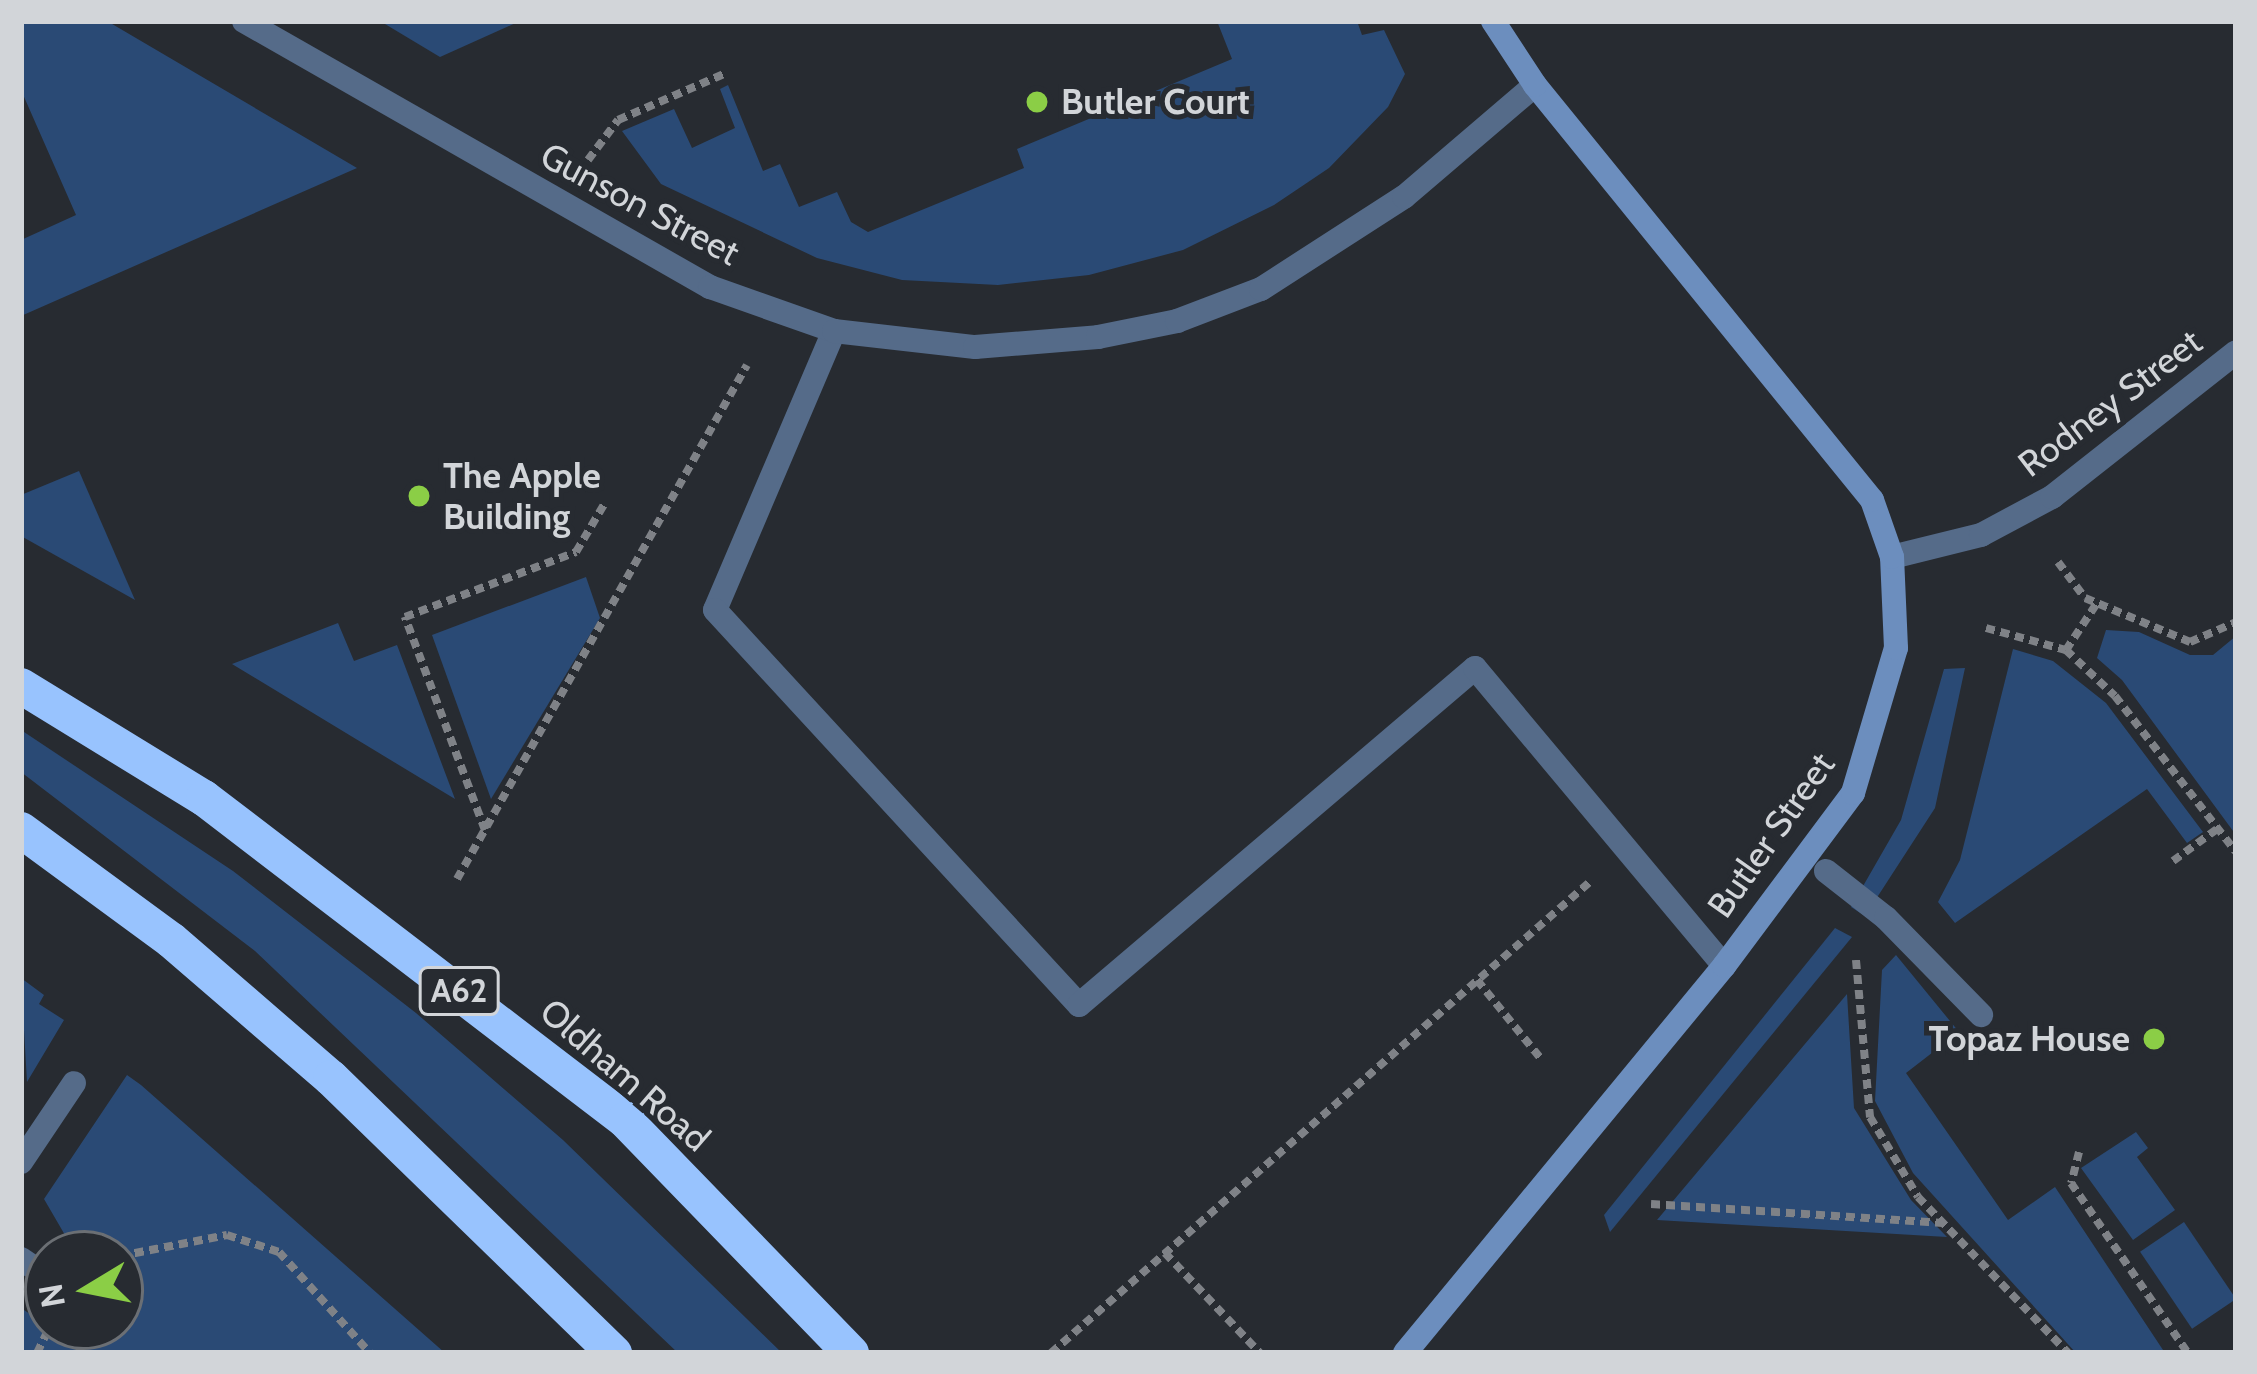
<!DOCTYPE html>
<html>
<head>
<meta charset="utf-8">
<style>
	body { margin:0 }
	#map { position:relative; width:2257px; height:1374px; overflow:hidden; background:#272b31; font-family:Cabin,sans-serif }
	div>[style] { position:absolute }
	[style*='--x'] { left:calc(var(--x)*1px); top:calc(var(--y)*1px); width:calc(var(--w)*1px); rotate:calc(var(--a)*1deg) }
	.green>* { inset:0; background:#2a4a75; transform-origin:0 0 }
	.path>* { height:8px; margin-top:-4px; transform-origin:0; background:repeating-linear-gradient(90deg,#7f8287 0 9px,transparent 0 15px) }
	.lane>* { height:24px; margin:-12px; padding:0 12px; transform-origin:12px; border-radius:12px; background:#556b89 }
	.street>* { height:24px; margin:-12px; padding:0 12px; transform-origin:12px; border-radius:12px; background:#556b89 }
	.secondary>* { height:24px; margin:-12px; padding:0 12px; transform-origin:12px; border-radius:12px; background:#6c8ebe }
	.highway>* { height:36px; margin:-18px; padding:0 18px; transform-origin:18px; border-radius:18px; background:#98c3fe }
	.dots>* { width:33px; height:33px; translate:-50% -50%; box-sizing:border-box; border:6px solid #272b31; border-radius:50% }
	span { translate:-50% -50%; white-space:nowrap; text-align:center; line-height:1.15; -webkit-text-stroke:10px #272b31; paint-order:stroke }
	.shield-label span { padding:3px 9px; background:#272b31; border:3px solid; border-radius:9px; -webkit-text-stroke-width:0 }
	.shield-label { font-size:33px; color:#d2d5d9; font-weight:700 }
	.poi-label { font-size:36px; color:#d2d5d9; font-weight:700 }
	.left { translate:0 -50%; text-align:left }
	.right { translate:-100% -50%; text-align:right }
	.street-label { font-size:36px; color:#d2d5d9 }
	.frame { position:absolute; inset:0; border:24px solid #d2d5d9; pointer-events:none }
	.north { position:absolute; left:24px; top:1230px; width:120px; height:120px; box-sizing:border-box; background:#272b31; border:3px solid #6b6f74; border-radius:50%; rotate:260deg; font-size:33px; font-weight:700; line-height:48px; text-align:center; color:#d2d5d9 }
	.north::after { content:''; display:block; margin:auto; width:42px; height:54px; background:#8bce46; clip-path:polygon(50% 0,100% 100%,50% 72%,0 100%) }
</style>
</head>
<body>
<div id="map">
	<div class="green">
		<i style="clip-path:polygon(21px 21px,107px 21px,357px 168px,21px 316px,21px 240px,76px 215px,21px 90px)"></i>
		<i style="clip-path:polygon(380px 21px,520px 21px,440px 57px)"></i>
		<i style="clip-path:polygon(1217px 21px,1357px 21px,1362px 35px,1384px 30px,1405px 74px,1388px 107px,1329px 168px,1274px 205px,1183px 250px,1089px 275px,998px 285px,902px 280px,817px 258px,661px 184px,622px 131px,674px 109px,692px 148px,735px 128px,720px 89px,728px 85px,763px 171px,780px 164px,799px 207px,837px 192px,851px 222px,868px 232px,1024px 168px,1017px 149px,1232px 59px)"></i>
		<i style="clip-path:polygon(79px 471px,135px 600px,21px 536px,21px 495px)"></i>
		<i style="clip-path:polygon(586px 577px,600px 618px,491px 799px,432px 635px)"></i>
		<i style="clip-path:polygon(338px 623px,354px 661px,397px 645px,455px 799px,232px 664px)"></i>
		<i style="clip-path:polygon(2106px 630px,2139px 632px,2190px 655px,2213px 655px,2236px 636px,2236px 835px,2122px 680px,2097px 658px)"></i>
		<i style="clip-path:polygon(2013px 649px,2053px 661px,2106px 703px,2203px 832px,2187px 843px,2147px 789px,1955px 923px,1938px 902px,1960px 860px)"></i>
		<i style="clip-path:polygon(1965px 668px,1935px 808px,1865px 916px,1851px 907px,1901px 820px,1944px 669px)"></i>
		<i style="clip-path:polygon(21px 730px,233px 871px,416px 1013px,563px 1140px,782px 1353px,678px 1353px,255px 951px,21px 772px)"></i>
		<i style="clip-path:polygon(1835px 928px,1852px 937px,1610px 1232px,1604px 1215px)"></i>
		<i style="clip-path:polygon(1896px 955px,1959px 1032px,1906px 1073px,2008px 1220px,2055px 1187px,2165px 1353px,2076px 1353px,1913px 1173px,1875px 1101px,1882px 970px)"></i>
		<i style="clip-path:polygon(21px 978px,44px 995px,39px 1004px,64px 1020px,27px 1082px)"></i>
		<i style="clip-path:polygon(1847px 994px,1854px 1108px,1911px 1200px,1947px 1237px,1657px 1220px)"></i>
		<i style="clip-path:polygon(127px 1075px,141px 1085px,445px 1353px,21px 1353px,21px 1308px,33px 1316px,48px 1295px,48px 1326px,120px 1326px,120px 1254px,76px 1254px,44px 1199px)"></i>
		<i style="clip-path:polygon(2136px 1132px,2148px 1148px,2137px 1157px,2175px 1210px,2133px 1240px,2081px 1168px)"></i>
		<i style="left:2184px;top:1222px;width:93px;height:53px;rotate:56deg"></i>
	</div>
	<div class="path">
		<i style="--x:588;--y:160;--w:50;--a:-53.1"></i>
		<i style="--x:618;--y:120;--w:116;--a:-23.5"></i>
		<i style="--x:2058;--y:562;--w:45;--a:53.1"></i>
		<i style="--x:2085;--y:598;--w:114;--a:22.7"></i>
		<i style="--x:2190;--y:642;--w:50;--a:-23.5"></i>
		<i style="--x:1986;--y:628;--w:83;--a:15.4"></i>
		<i style="--x:2066;--y:650;--w:67;--a:43.2"></i>
		<i style="--x:2115;--y:696;--w:197;--a:52.2"></i>
		<i style="--x:2066;--y:650;--w:56;--a:-56.6"></i>
		<i style="--x:485;--y:830;--w:228;--a:-110.6"></i>
		<i style="--x:405;--y:617;--w:183;--a:-20.8"></i>
		<i style="--x:576;--y:552;--w:59;--a:-59.5"></i>
		<i style="--x:2173;--y:861;--w:54;--a:-36"></i>
		<i style="--x:457;--y:879;--w:590;--a:-60.57"></i>
		<i style="--x:1856;--y:960;--w:158;--a:84.9"></i>
		<i style="--x:1870;--y:1117;--w:93;--a:59"></i>
		<i style="--x:1918;--y:1197;--w:216;--a:46.1"></i>
		<i style="--x:1477;--y:980;--w:103;--a:50.9"></i>
		<i style="--x:2079;--y:1152;--w:32;--a:104"></i>
		<i style="--x:2071;--y:1183;--w:206;--a:55.5"></i>
		<i style="--x:1651;--y:1204;--w:293;--a:3.7"></i>
		<i style="--x:1165;--y:1253;--w:138;--a:46.5"></i>
		<i style="--x:120;--y:1256;--w:109;--a:-11.1"></i>
		<i style="--x:227;--y:1235;--w:55;--a:18.1"></i>
		<i style="--x:279;--y:1252;--w:136;--a:48"></i>
		<i style="--x:37;--y:1353;--w:30;--a:-64"></i>
		<i style="--x:1051;--y:1353;--w:719;--a:-41.16"></i>
	</div>
	<div class="lane">
		<i style="--x:834;--y:331;--w:303;--a:113.1"></i>
		<i style="--x:715;--y:610;--w:537;--a:47.34"></i>
		<i style="--x:1079;--y:1005;--w:520;--a:-40.4"></i>
		<i style="--x:1475;--y:668;--w:388;--a:50.1"></i>
		<i style="--x:1826;--y:871;--w:76;--a:38.1"></i>
		<i style="--x:1886;--y:918;--w:136;--a:45.6"></i>
	</div>
	<div class="street">
		<i style="--x:244;--y:21;--w:537;--a:29.72"></i>
		<i style="--x:710;--y:287;--w:132;--a:19.5"></i>
		<i style="--x:834;--y:331;--w:142;--a:6.5"></i>
		<i style="--x:975;--y:347;--w:123;--a:-4.6"></i>
		<i style="--x:1098;--y:337;--w:81;--a:-11.4"></i>
		<i style="--x:1177;--y:321;--w:90;--a:-20.9"></i>
		<i style="--x:1261;--y:289;--w:170;--a:-32.8"></i>
		<i style="--x:1404;--y:197;--w:172;--a:-40.5"></i>
		<i style="--x:1892;--y:557;--w:92;--a:-13.9"></i>
		<i style="--x:1981;--y:535;--w:81;--a:-28.2"></i>
		<i style="--x:2052;--y:497;--w:234;--a:-38.2"></i>
		<i style="--x:21;--y:1162;--w:95;--a:-56.1"></i>
		<i style="--x:21;--y:1259;--w:27;--a:34"></i>
	</div>
	<div class="secondary">
		<i style="--x:1405;--y:1353;--w:502;--a:-50.5"></i>
		<i style="--x:1724;--y:966;--w:216;--a:-53.3"></i>
		<i style="--x:1853;--y:793;--w:151;--a:-73.5"></i>
		<i style="--x:1896;--y:648;--w:91;--a:-92.5"></i>
		<i style="--x:1892;--y:557;--w:60;--a:-109.3"></i>
		<i style="--x:1872;--y:500;--w:535;--a:-129.08"></i>
		<i style="--x:1535;--y:85;--w:77;--a:-123.3"></i>
	</div>
	<div class="highway">
		<i style="--x:21;--y:686;--w:215;--a:31.5"></i>
		<i style="--x:204;--y:798;--w:530;--a:37.41"></i>
		<i style="--x:625;--y:1120;--w:325;--a:45.9"></i>
		<i style="--x:21;--y:830;--w:186;--a:36.3"></i>
		<i style="--x:171;--y:940;--w:211;--a:40.8"></i>
		<i style="--x:331;--y:1078;--w:395;--a:44.2"></i>
	</div>
	<div class="dots">
		<i style="left:1037px;top:102px;background:#8bce46"></i>
		<i style="left:419px;top:496px;background:#8bce46"></i>
		<i style="left:2154px;top:1039px;background:#8bce46"></i>
	</div>
	<div class="shield-label">
		<span style="left:459px;top:991px">A62</span>
	</div>
	<div class="poi-label">
		<span class="left" style="left:1061px;top:102px">Butler Court</span>
		<span class="left" style="left:443px;top:496px">The Apple<br>Building</span>
		<span class="right" style="left:2130px;top:1039px">Topaz House</span>
	</div>
	<div class="street-label">
		<span style="left:640px;top:204px;rotate:28deg">Gunson Street</span>
		<span style="left:2110px;top:403px;rotate:-37deg">Rodney Street</span>
		<span style="left:1771px;top:835px;rotate:-55deg">Butler Street</span>
		<span style="left:625px;top:1075px;rotate:41deg">Oldham Road</span>
	</div>
	<div class="frame"></div>
	<div class="north">N</div>
</div>
</body>
</html>
